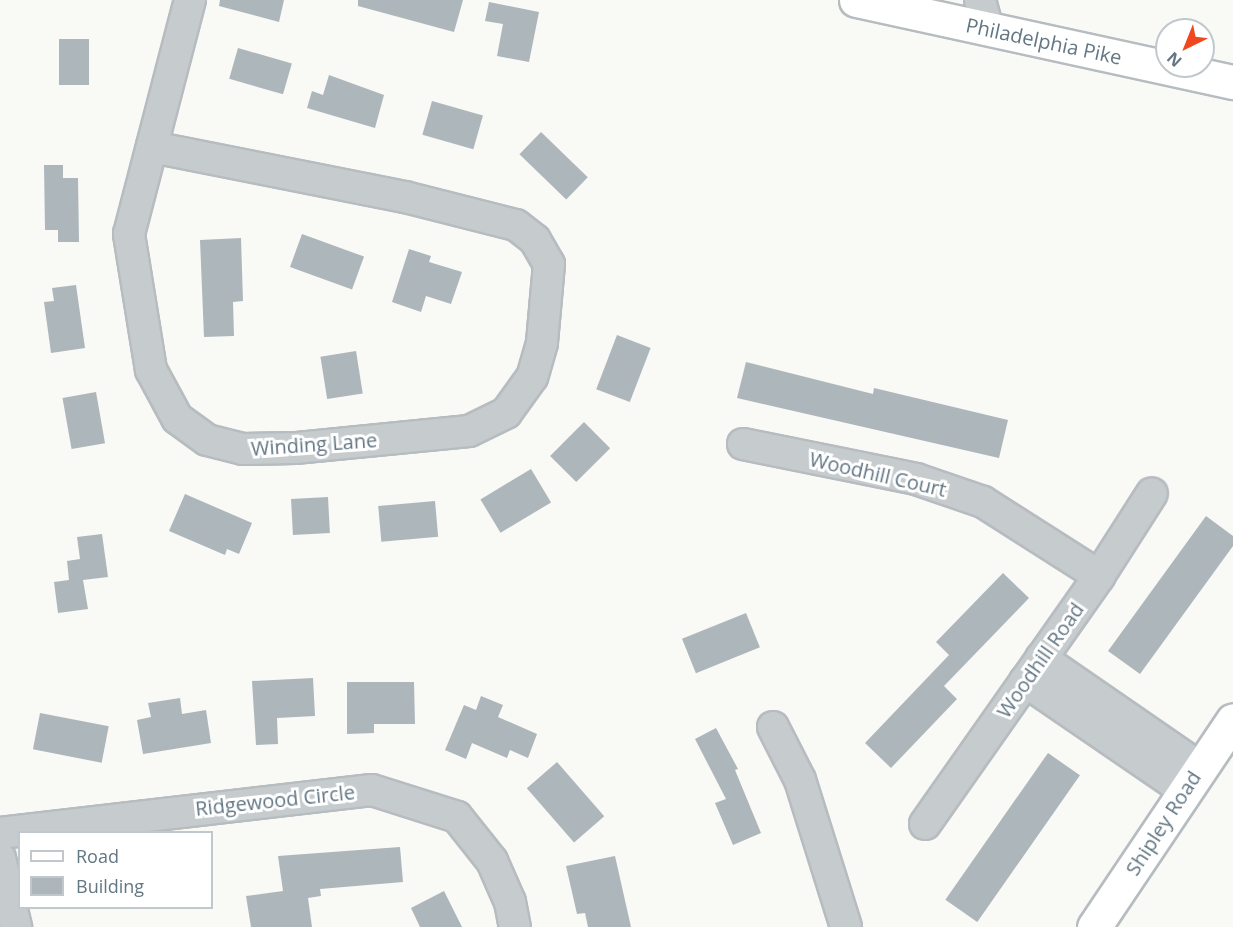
<!DOCTYPE html>
<html>
<head>
<meta charset="utf-8">
<style>
	body { margin:0 }
	#map { position:relative; width:1233px; height:927px; overflow:hidden; background:#f9f9f6; font-family:"Open Sans",sans-serif }
	div>[style] { position:absolute }
	[style*='--x'] { left:calc(var(--x)*1px); top:calc(var(--y)*1px); width:calc(var(--w)*1px); rotate:calc(var(--a)*1deg) }
	.building>* { inset:0; background:#adb6bb; transform-origin:0 0 }
	.roads { filter:drop-shadow(2px 0 #b7bcc0) drop-shadow(-2px 0 #b7bcc0) drop-shadow(0 2px #b7bcc0) drop-shadow(0 -2px #b7bcc0) }
	.minor>* { height:30px; margin:-15px; padding:0 15px; transform-origin:15px; border-radius:15px; background:#c6cbce }
	.major>* { height:33px; margin:-16.5px; padding:0 16.5px; transform-origin:16.5px; border-radius:16.5px; background:#fff }
	span { translate:-50% -50%; white-space:nowrap; text-align:center; line-height:1.15; -webkit-text-stroke:6px #fff; paint-order:stroke }
	.street-label { font-size:20px; color:#627683 }
	.legend { position:absolute; left:18px; top:831px; width:195px; height:78px; box-sizing:border-box; background:#fff; border:2px solid #c0c8cd; margin:0; padding:8px 10px; list-style:none; font-size:18px; color:#627683 }
	.legend li { display:flex; align-items:center; gap:12px; height:30px }
	.legend b { width:30px; border:2px solid #c0c8cd }
	.north { position:absolute; left:1155px; top:18px; width:60px; height:60px; box-sizing:border-box; background:#fff; border:2px solid #c0c8cd; border-radius:50%; rotate:223deg; font-size:16px; font-weight:700; line-height:24px; text-align:center; color:#627683 }
	.north::after { content:''; display:block; margin:auto; width:21px; height:27px; background:#ef471f; clip-path:polygon(50% 0,100% 100%,50% 72%,0 100%) }
</style>
</head>
<body>
<div id="map">
	<div class="building">
		<i style="clip-path:polygon(220px 0,284px 0,279px 22px,219px 6px)"></i>
		<i style="clip-path:polygon(358px 0,463px 0,454px 32px,358px 6px)"></i>
		<i style="clip-path:polygon(489px 2px,539px 12px,529px 62px,497px 56px,503px 24px,485px 21px)"></i>
		<i style="left:59px;top:39px;width:30px;height:46px"></i>
		<i style="left:238px;top:48px;width:56px;height:32px;rotate:16deg"></i>
		<i style="clip-path:polygon(329px 75px,384px 95px,375px 128px,307px 108px,312px 91px,323px 95px)"></i>
		<i style="left:432px;top:101px;width:53px;height:35px;rotate:16deg"></i>
		<i style="left:541px;top:132px;width:65px;height:31px;rotate:44deg"></i>
		<i style="clip-path:polygon(44px 165px,63px 165px,63px 178px,78px 178px,79px 242px,58px 242px,58px 230px,45px 230px)"></i>
		<i style="left:302px;top:234px;width:66px;height:35px;rotate:20deg"></i>
		<i style="clip-path:polygon(241px 238px,243px 301px,233px 302px,234px 336px,204px 337px,200px 240px)"></i>
		<i style="clip-path:polygon(409px 249px,431px 256px,429px 262px,462px 272px,451px 304px,426px 296px,421px 312px,392px 302px)"></i>
		<i style="clip-path:polygon(76px 285px,85px 348px,51px 353px,44px 302px,54px 301px,52px 288px)"></i>
		<i style="left:617px;top:335px;width:36px;height:58px;rotate:21deg"></i>
		<i style="left:356px;top:351px;width:43px;height:36px;rotate:81deg"></i>
		<i style="clip-path:polygon(746px 362px,873px 394px,874px 388px,1008px 420px,999px 458px,737px 398px)"></i>
		<i style="left:96px;top:392px;width:52px;height:34px;rotate:80deg"></i>
		<i style="left:584px;top:422px;width:37px;height:48px;rotate:45deg"></i>
		<i style="left:531px;top:469px;width:39px;height:59px;rotate:59deg"></i>
		<i style="clip-path:polygon(185px 494px,252px 523px,239px 554px,227px 549px,225px 555px,169px 531px)"></i>
		<i style="left:328px;top:497px;width:36px;height:37px;rotate:87deg"></i>
		<i style="left:435px;top:501px;width:36px;height:57px;rotate:85deg"></i>
		<i style="clip-path:polygon(1206px 516px,1233px 536px,1233px 546px,1140px 674px,1108px 651px)"></i>
		<i style="clip-path:polygon(102px 534px,108px 577px,83px 580px,88px 609px,58px 613px,54px 582px,69px 580px,67px 561px,80px 559px,77px 537px)"></i>
		<i style="clip-path:polygon(1003px 573px,1029px 598px,944px 686px,957px 699px,891px 768px,865px 743px,949px 655px,936px 642px)"></i>
		<i style="left:746px;top:613px;width:37px;height:69px;rotate:68deg"></i>
		<i style="clip-path:polygon(313px 678px,315px 716px,277px 718px,278px 744px,256px 745px,252px 681px)"></i>
		<i style="clip-path:polygon(347px 682px,414px 682px,415px 724px,374px 724px,374px 733px,347px 734px)"></i>
		<i style="clip-path:polygon(481px 696px,503px 705px,498px 717px,537px 734px,528px 758px,510px 750px,507px 758px,472px 743px,466px 759px,445px 750px,464px 705px,476px 710px)"></i>
		<i style="clip-path:polygon(180px 698px,182px 714px,206px 710px,211px 743px,143px 754px,137px 720px,151px 717px,148px 703px)"></i>
		<i style="left:40px;top:713px;width:70px;height:37px;rotate:11deg"></i>
		<i style="clip-path:polygon(716px 728px,738px 769px,735px 770px,761px 833px,733px 845px,715px 803px,726px 799px,695px 739px)"></i>
		<i style="left:1048px;top:753px;width:39px;height:179px;rotate:35deg"></i>
		<i style="left:557px;top:762px;width:72px;height:40px;rotate:49deg"></i>
		<i style="clip-path:polygon(400px 847px,403px 882px,320px 889px,321px 896px,308px 898px,312px 927px,251px 927px,246px 896px,283px 891px,278px 856px)"></i>
		<i style="clip-path:polygon(615px 856px,631px 927px,588px 927px,585px 913px,577px 914px,566px 866px)"></i>
		<i style="clip-path:polygon(444px 891px,462px 927px,420px 927px,411px 908px)"></i>
	</div>
	<div class="roads">
		<div class="minor">
			<i style="--x:980;--y:0;--w:30;--a:75"></i>
			<i style="--x:152;--y:147;--w:258;--a:11.2"></i>
			<i style="--x:405;--y:197;--w:114;--a:14.2"></i>
			<i style="--x:516;--y:225;--w:24;--a:38"></i>
			<i style="--x:535;--y:240;--w:28;--a:60"></i>
			<i style="--x:549;--y:264;--w:79;--a:95.1"></i>
			<i style="--x:542;--y:343;--w:35;--a:106"></i>
			<i style="--x:532;--y:377;--w:44;--a:125.8"></i>
			<i style="--x:506;--y:413;--w:41;--a:154.1"></i>
			<i style="--x:469;--y:431;--w:175;--a:174.4"></i>
			<i style="--x:295;--y:448;--w:52;--a:178.9"></i>
			<i style="--x:243;--y:449;--w:37;--a:-166"></i>
			<i style="--x:207;--y:440;--w:37;--a:-144"></i>
			<i style="--x:177;--y:418;--w:55;--a:-118.4"></i>
			<i style="--x:151;--y:370;--w:138;--a:-99.2"></i>
			<i style="--x:129;--y:234;--w:242;--a:-75.4"></i>
			<i style="--x:743;--y:444;--w:177;--a:11.4"></i>
			<i style="--x:916;--y:479;--w:71;--a:18.9"></i>
			<i style="--x:983;--y:502;--w:138;--a:32.5"></i>
			<i style="--x:1041;--y:658;--w:192;--a:34.6"></i>
			<i style="--x:1025;--y:681;--w:193;--a:34.4"></i>
			<i style="--x:773;--y:727;--w:59;--a:63"></i>
			<i style="--x:800;--y:780;--w:154;--a:72.6"></i>
			<i style="--x:925;--y:824;--w:303;--a:-54.9"></i>
			<i style="--x:1099;--y:576;--w:98;--a:-57.4"></i>
			<i style="--x:0;--y:833;--w:374;--a:-6.6"></i>
			<i style="--x:372;--y:790;--w:89;--a:17.6"></i>
			<i style="--x:457;--y:817;--w:56;--a:51.5"></i>
			<i style="--x:492;--y:861;--w:45;--a:66.3"></i>
			<i style="--x:510;--y:902;--w:25;--a:79"></i>
			<i style="--x:0;--y:858;--w:71;--a:76.9"></i>
		</div>
		<div class="major">
			<i style="--x:856;--y:0;--w:386;--a:12.3"></i>
			<i style="--x:1094;--y:927;--w:249;--a:-56.1"></i>
		</div>
	</div>
	<div class="street-label">
		<span style="left:1044px;top:41px;rotate:12deg">Philadelphia Pike</span>
		<span style="left:314px;top:444px;rotate:-4deg">Winding Lane</span>
		<span style="left:878px;top:474px;rotate:13deg">Woodhill Court</span>
		<span style="left:1040px;top:660px;rotate:-55deg">Woodhill Road</span>
		<span style="left:275px;top:800px;rotate:-6deg">Ridgewood Circle</span>
		<span style="left:1163px;top:823px;rotate:-57deg">Shipley Road</span>
	</div>
	<ul class="legend">
	<li><b style="height:8px;background:#fff"></b>Road</li>
	<li><b style="height:16px;background:#adb6bb"></b>Building</li>
	</ul>
	<div class="north">N</div>
</div>
</body>
</html>
